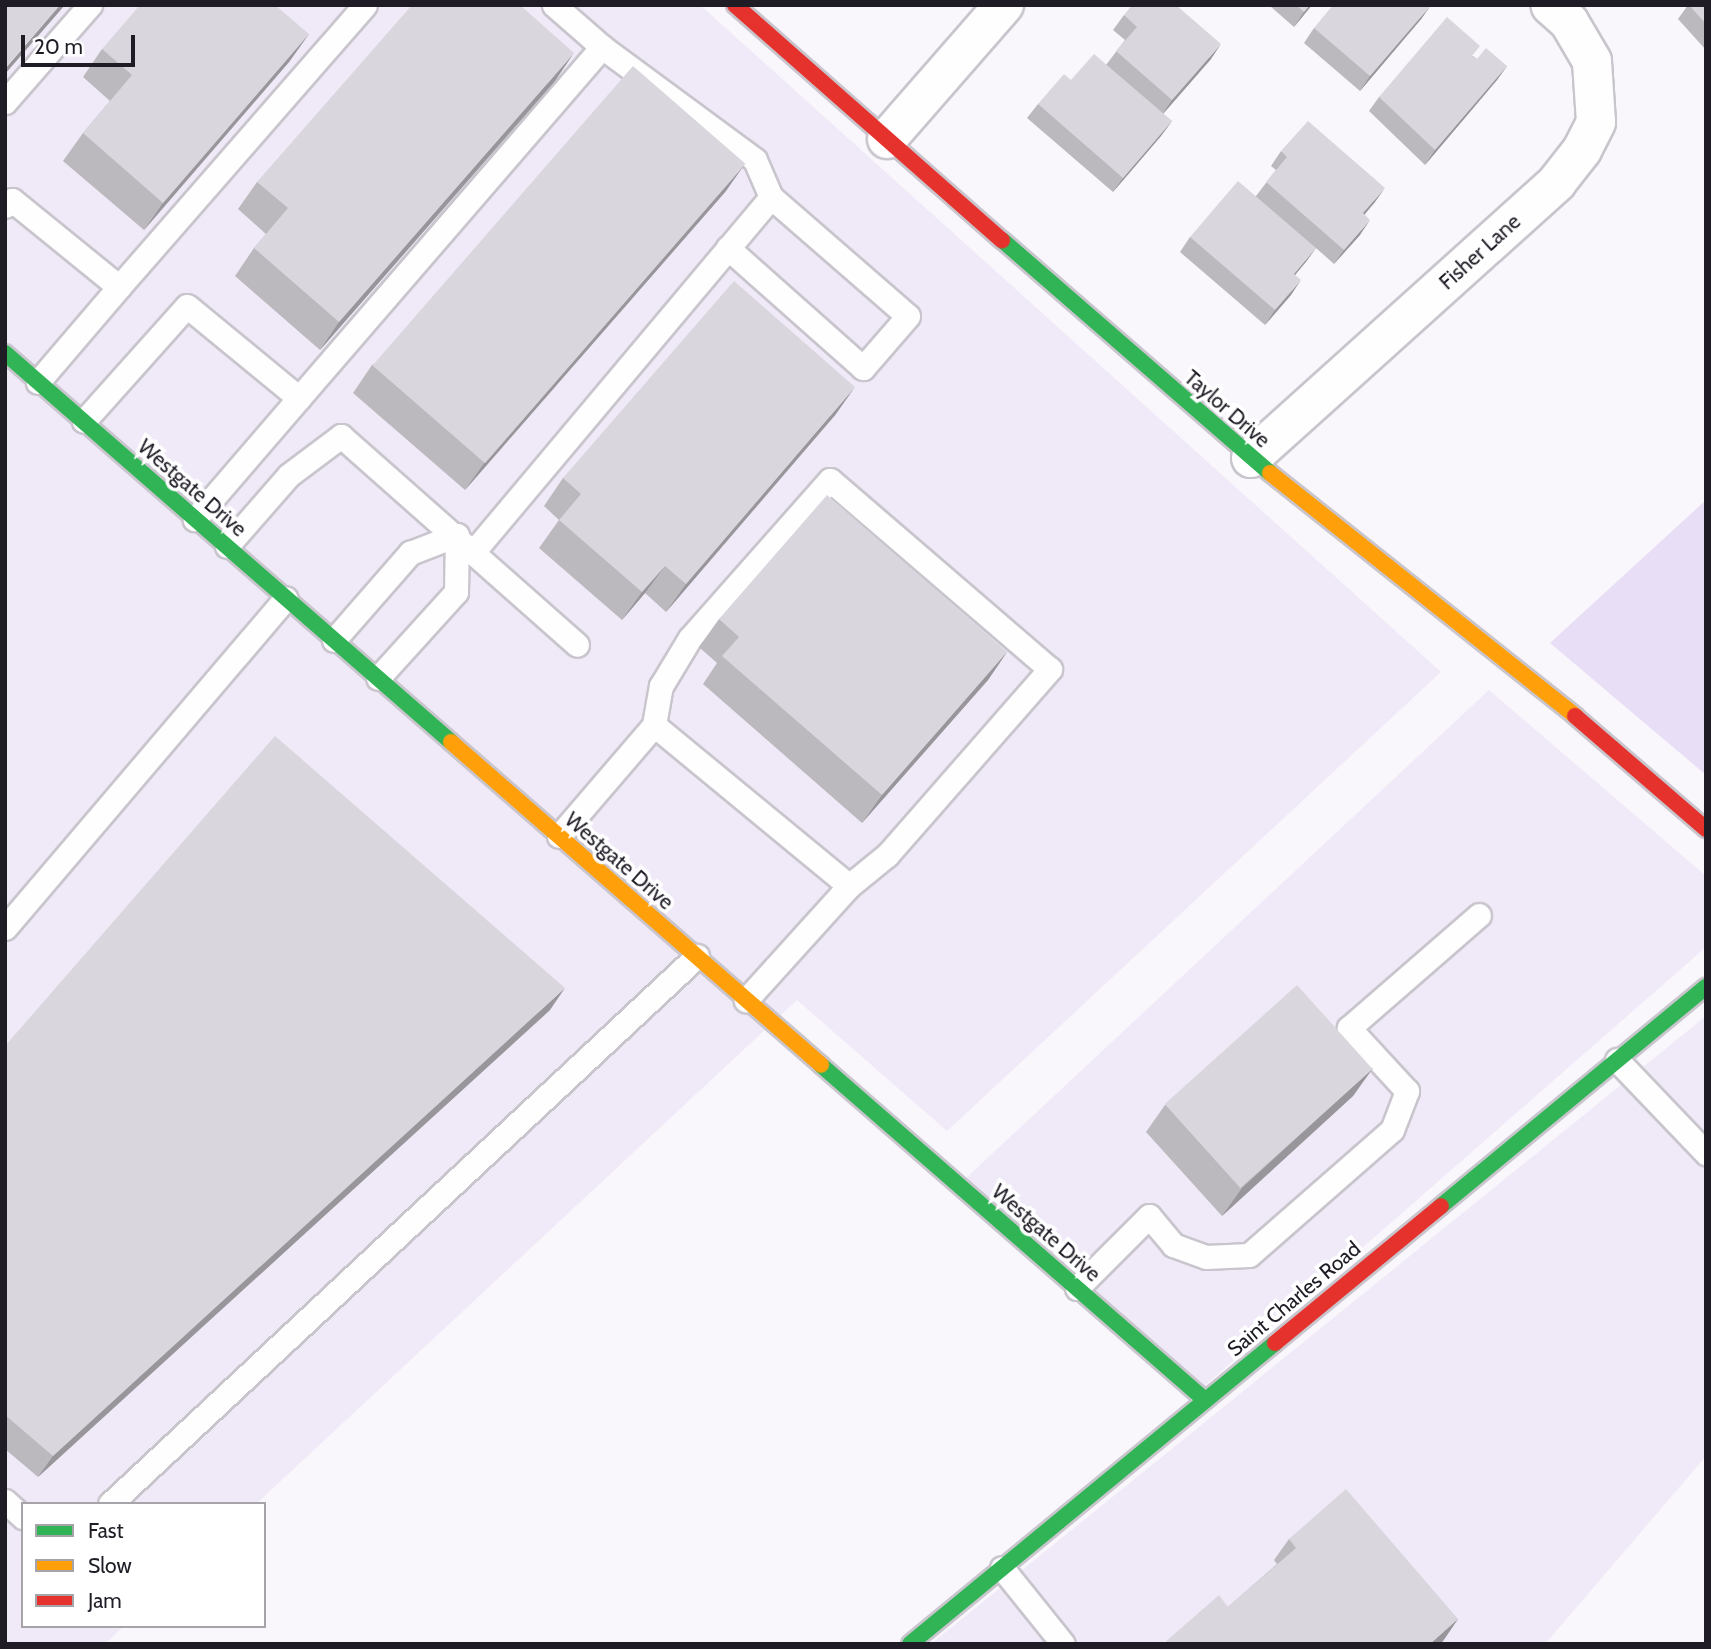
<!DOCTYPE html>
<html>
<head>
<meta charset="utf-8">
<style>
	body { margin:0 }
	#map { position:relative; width:1711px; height:1649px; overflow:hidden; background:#f9f6fc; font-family:Cabin,sans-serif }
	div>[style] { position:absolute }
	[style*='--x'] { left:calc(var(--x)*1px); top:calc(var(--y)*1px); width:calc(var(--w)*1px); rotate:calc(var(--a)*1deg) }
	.built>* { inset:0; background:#f0eaf8 }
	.green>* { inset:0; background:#e8def5 }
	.roads { filter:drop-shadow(2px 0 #c9c5cd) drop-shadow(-2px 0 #c9c5cd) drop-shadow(0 2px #c9c5cd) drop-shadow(0 -2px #c9c5cd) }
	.lane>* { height:23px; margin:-11.5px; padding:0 11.5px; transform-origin:11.5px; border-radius:11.5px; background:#fefeff }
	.street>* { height:38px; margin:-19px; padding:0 19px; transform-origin:19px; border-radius:19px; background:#fefeff }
	.fast>* { height:16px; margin:-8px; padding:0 8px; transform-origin:8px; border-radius:8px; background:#30b455 }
	.slow>* { height:16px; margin:-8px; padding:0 8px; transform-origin:8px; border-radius:8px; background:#ff9f0a }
	.jam>* { height:16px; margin:-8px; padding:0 8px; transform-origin:8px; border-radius:8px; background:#e5322d }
	.wall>* { inset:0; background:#bbb8be }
	.shaded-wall>* { inset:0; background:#98969b }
	.building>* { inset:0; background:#d9d6dd; transform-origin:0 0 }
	span { translate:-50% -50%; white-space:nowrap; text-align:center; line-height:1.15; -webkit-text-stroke:7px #fff; paint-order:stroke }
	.street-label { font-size:21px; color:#201c26 }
	.frame { position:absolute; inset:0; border:7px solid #201c26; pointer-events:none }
	.legend { position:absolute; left:21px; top:1502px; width:245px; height:126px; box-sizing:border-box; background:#fff; border:2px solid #a6a4a8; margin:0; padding:9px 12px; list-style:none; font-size:21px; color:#201c26 }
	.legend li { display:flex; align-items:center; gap:14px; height:35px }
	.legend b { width:35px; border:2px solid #a6a4a8 }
	.scale { position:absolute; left:21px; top:35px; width:114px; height:32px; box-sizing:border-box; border:4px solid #201c26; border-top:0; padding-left:9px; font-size:21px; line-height:24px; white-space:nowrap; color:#201c26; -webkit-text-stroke:5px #fff; paint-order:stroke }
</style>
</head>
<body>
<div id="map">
	<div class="built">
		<i style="clip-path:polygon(5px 5px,700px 5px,1441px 672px,947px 1131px,797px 1000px,256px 1504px,23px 1504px,23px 1626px,124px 1626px,105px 1644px,5px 1644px)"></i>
		<i style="clip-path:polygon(1489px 690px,1706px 876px,1706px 947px,1201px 1389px,964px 1180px)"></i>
		<i style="clip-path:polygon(1706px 1016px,1706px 1456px,1545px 1644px,931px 1644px)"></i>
	</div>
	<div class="green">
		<i style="clip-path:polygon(1706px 500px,1706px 775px,1550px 643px)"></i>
	</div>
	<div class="roads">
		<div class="lane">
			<i style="--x:602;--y:47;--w:190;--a:36.4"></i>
			<i style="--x:755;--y:160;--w:40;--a:66.6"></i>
			<i style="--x:771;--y:197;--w:181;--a:41"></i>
			<i style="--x:908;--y:316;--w:69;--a:130.9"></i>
			<i style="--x:863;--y:368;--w:181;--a:-138.4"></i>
			<i style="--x:5;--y:102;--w:129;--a:-48.8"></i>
			<i style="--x:5;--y:206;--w:9;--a:-41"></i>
			<i style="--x:12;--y:200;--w:138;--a:39.1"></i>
			<i style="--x:119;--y:287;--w:125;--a:130.5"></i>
			<i style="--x:119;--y:287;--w:374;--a:-48.9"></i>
			<i style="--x:299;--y:398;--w:464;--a:-49.2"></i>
			<i style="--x:602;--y:47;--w:64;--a:-138.8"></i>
			<i style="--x:84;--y:421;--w:154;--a:-48.2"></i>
			<i style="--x:187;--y:306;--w:145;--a:39.4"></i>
			<i style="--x:299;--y:398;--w:160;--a:130.7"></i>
			<i style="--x:227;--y:546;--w:94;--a:-48.9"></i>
			<i style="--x:289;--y:475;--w:65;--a:-36.9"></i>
			<i style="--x:341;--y:436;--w:315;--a:41.5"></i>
			<i style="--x:474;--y:551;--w:462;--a:-50"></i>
			<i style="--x:334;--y:640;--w:116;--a:-48.9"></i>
			<i style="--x:410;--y:553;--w:50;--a:-21"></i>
			<i style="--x:457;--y:535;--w:57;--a:91"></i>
			<i style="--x:456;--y:592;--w:116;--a:132.2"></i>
			<i style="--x:654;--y:725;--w:40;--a:-80"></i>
			<i style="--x:661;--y:686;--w:56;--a:-58.9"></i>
			<i style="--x:690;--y:638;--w:211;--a:-48.5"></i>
			<i style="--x:830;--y:480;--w:290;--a:40.7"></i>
			<i style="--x:1050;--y:669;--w:247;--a:131.2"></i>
			<i style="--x:887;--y:855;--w:49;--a:140.8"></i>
			<i style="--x:559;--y:836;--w:146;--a:-49.4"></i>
			<i style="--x:654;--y:725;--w:253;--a:39.5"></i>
			<i style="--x:849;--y:886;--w:154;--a:132.1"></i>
			<i style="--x:5;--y:928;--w:433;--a:-49.6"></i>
			<i style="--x:1617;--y:1060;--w:129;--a:46.3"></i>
			<i style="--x:1077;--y:1288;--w:102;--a:-45"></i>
			<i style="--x:1149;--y:1216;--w:38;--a:50"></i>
			<i style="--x:1173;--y:1245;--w:35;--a:20"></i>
			<i style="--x:1206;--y:1257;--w:43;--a:-2.7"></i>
			<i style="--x:1249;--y:1255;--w:190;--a:-41.2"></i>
			<i style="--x:1392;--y:1130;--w:42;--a:-69"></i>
			<i style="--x:1407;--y:1091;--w:86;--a:-132.6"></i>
			<i style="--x:1349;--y:1028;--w:172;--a:-41"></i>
			<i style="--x:5;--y:1501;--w:24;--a:42"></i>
			<i style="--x:110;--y:1504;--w:803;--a:-43.03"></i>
			<i style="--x:1002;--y:1568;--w:97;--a:51.2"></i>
		</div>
		<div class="street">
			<i style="--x:887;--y:139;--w:178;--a:-48.9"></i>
			<i style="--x:1251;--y:458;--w:412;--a:-42"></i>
			<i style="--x:1557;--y:182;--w:41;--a:-52"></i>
			<i style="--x:1582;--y:150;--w:31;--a:-63"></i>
			<i style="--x:1596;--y:122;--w:61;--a:-93.8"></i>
			<i style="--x:1592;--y:61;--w:45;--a:-120.5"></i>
			<i style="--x:1569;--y:22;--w:25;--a:-138"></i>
		</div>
		<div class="fast">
			<i style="--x:1002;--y:240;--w:355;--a:41"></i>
			<i style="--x:5;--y:353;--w:592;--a:41.09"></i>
			<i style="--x:821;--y:1065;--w:510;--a:41.1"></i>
			<i style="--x:1441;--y:1206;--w:344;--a:-39.6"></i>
			<i style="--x:910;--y:1644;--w:473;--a:-39.5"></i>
		</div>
		<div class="slow">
			<i style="--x:1270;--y:473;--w:390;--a:38.5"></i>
			<i style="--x:451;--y:742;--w:491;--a:41.1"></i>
		</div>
		<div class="jam">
			<i style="--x:735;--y:5;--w:356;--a:41.4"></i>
			<i style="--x:1575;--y:716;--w:173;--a:40.8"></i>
			<i style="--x:1275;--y:1343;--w:215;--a:-39.5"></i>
		</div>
	</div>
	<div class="wall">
		<i style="clip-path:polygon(1269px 5px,1312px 5px,1294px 27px)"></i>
		<i style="clip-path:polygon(1688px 5px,1706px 5px,1706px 50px,1678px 19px)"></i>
		<i style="clip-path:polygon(1124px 15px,1211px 59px,1163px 114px,1172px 121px,1161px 136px,1113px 192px,1027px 118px,1038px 104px,1071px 80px,1106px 65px,1125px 40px,1113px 30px)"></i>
		<i style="clip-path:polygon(1422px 18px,1360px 91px,1304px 43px,1314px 28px)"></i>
		<i style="clip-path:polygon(309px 34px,289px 62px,144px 230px,63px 161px,83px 133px,110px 101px,83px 77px,102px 49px)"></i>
		<i style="clip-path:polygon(1473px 56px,1477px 59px,1507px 66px,1497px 80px,1425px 165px,1369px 111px,1379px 97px)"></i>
		<i style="clip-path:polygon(555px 81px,320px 350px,235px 276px,254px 248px,266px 234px,238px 209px,257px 182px)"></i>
		<i style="clip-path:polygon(1281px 151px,1375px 202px,1364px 215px,1360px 235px,1334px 264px,1316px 248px,1295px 275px,1291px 295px,1265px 325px,1180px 252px,1190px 237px,1256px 196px,1276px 170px,1271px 166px)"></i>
		<i style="clip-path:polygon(726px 191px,465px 490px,353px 393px,372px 365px)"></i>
		<i style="clip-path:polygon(836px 414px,666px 612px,645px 593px,622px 620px,539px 548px,559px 520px,544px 506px,563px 478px)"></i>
		<i style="clip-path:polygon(719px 619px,1007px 652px,988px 680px,862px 823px,703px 684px,717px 663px,699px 647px)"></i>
		<i style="clip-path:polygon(550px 1010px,38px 1477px,5px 1449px,5px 1046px)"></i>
		<i style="clip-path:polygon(1373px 1068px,1353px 1096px,1222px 1216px,1146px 1132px,1165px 1105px)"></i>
		<i style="clip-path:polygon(1289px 1539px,1458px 1619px,1443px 1641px,1440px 1644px,1163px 1644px,1228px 1607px,1277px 1564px,1274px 1560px)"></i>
	</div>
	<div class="shaded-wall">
		<i style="clip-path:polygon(60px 5px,65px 5px,5px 74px,5px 69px)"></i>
		<i style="clip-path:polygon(1310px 5px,1312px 5px,1294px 27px,1304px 12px)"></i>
		<i style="clip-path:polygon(1431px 5px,1422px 18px,1360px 91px,1370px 76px)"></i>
		<i style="clip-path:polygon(309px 34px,289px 62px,144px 230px,163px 203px)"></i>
		<i style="clip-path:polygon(1221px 44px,1211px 59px,1162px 115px,1172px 100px)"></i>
		<i style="clip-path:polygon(574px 53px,555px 81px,320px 350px,339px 322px)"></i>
		<i style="clip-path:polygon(1507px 66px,1497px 80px,1425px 165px,1435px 150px)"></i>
		<i style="clip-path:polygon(1172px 121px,1161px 136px,1113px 192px,1123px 178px)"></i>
		<i style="clip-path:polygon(745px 164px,726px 191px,465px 490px,485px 462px)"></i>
		<i style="clip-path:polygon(1385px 188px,1375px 202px,1353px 228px,1363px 213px)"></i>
		<i style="clip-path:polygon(1370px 220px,1360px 235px,1334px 264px,1344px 250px)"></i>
		<i style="clip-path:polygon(1316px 248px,1306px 262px,1284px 288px,1294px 274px)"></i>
		<i style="clip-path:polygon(1301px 280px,1291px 295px,1265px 325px,1275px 310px)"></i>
		<i style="clip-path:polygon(855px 387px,836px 414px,666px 612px,686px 584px)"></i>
		<i style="clip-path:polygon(665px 566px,645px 593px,622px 620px,642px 592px)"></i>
		<i style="clip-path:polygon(1007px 652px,988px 680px,862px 823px,882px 795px)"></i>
		<i style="clip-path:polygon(565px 988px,550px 1010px,38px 1477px,53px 1456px)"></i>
		<i style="clip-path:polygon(1373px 1068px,1353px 1096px,1222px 1216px,1242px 1188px)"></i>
		<i style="clip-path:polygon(1458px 1619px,1443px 1641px,1440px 1644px,1430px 1644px)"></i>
	</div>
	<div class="building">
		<i style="clip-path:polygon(5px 5px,60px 5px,5px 68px)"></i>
		<i style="clip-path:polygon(140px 5px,275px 5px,309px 34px,163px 203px,83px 133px,132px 75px,102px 49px)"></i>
		<i style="clip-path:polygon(412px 5px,520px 5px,574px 53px,339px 322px,254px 248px,288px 208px,257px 182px)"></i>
		<i style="clip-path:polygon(1132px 5px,1176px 5px,1221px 44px,1172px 100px,1116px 51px,1137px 27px,1124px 15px)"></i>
		<i style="clip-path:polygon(1296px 5px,1310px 5px,1304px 12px)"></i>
		<i style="clip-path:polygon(1333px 5px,1431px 5px,1370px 76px,1314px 28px)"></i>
		<i style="clip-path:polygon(1689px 5px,1706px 5px,1706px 24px)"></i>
		<i style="clip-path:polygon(1447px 17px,1480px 46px,1472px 56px,1477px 59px,1486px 48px,1507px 66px,1435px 150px,1379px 97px)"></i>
		<i style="clip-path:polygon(1094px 54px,1172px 121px,1123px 178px,1038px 104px,1064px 74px,1071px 80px)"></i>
		<i style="left:633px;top:66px;width:149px;height:397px;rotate:41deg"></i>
		<i style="clip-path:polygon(1308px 121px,1385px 188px,1363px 213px,1370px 220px,1344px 250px,1266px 182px,1287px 157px,1281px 151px)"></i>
		<i style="clip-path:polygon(1238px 181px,1316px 248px,1294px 274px,1301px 280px,1275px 310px,1190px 237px)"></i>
		<i style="clip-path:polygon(734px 281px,855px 387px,686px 584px,665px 566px,642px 592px,559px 520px,581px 494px,563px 478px)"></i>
		<i style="clip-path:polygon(827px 495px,1007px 652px,882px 795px,722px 656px,739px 637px,719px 619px)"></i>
		<i style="clip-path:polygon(275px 736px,565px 988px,53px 1456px,5px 1415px,5px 1046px)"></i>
		<i style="left:1297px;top:985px;width:113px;height:178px;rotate:48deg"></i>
		<i style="clip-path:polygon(1346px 1489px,1458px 1619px,1430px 1644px,1163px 1644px,1219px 1595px,1228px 1607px,1296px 1548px,1289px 1539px)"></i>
	</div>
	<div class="street-label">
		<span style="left:1480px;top:252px;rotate:-42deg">Fisher Lane</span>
		<span style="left:1227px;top:409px;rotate:41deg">Taylor Drive</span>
		<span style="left:192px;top:488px;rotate:41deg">Westgate Drive</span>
		<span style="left:619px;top:861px;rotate:41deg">Westgate Drive</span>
		<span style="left:1046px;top:1233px;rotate:41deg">Westgate Drive</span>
		<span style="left:1294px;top:1299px;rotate:-40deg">Saint Charles Road</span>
	</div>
	<div class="frame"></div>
	<ul class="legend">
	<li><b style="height:9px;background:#30b455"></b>Fast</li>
	<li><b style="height:9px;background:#ff9f0a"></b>Slow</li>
	<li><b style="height:9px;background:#e5322d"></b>Jam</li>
	</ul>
	<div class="scale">20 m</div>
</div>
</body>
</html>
